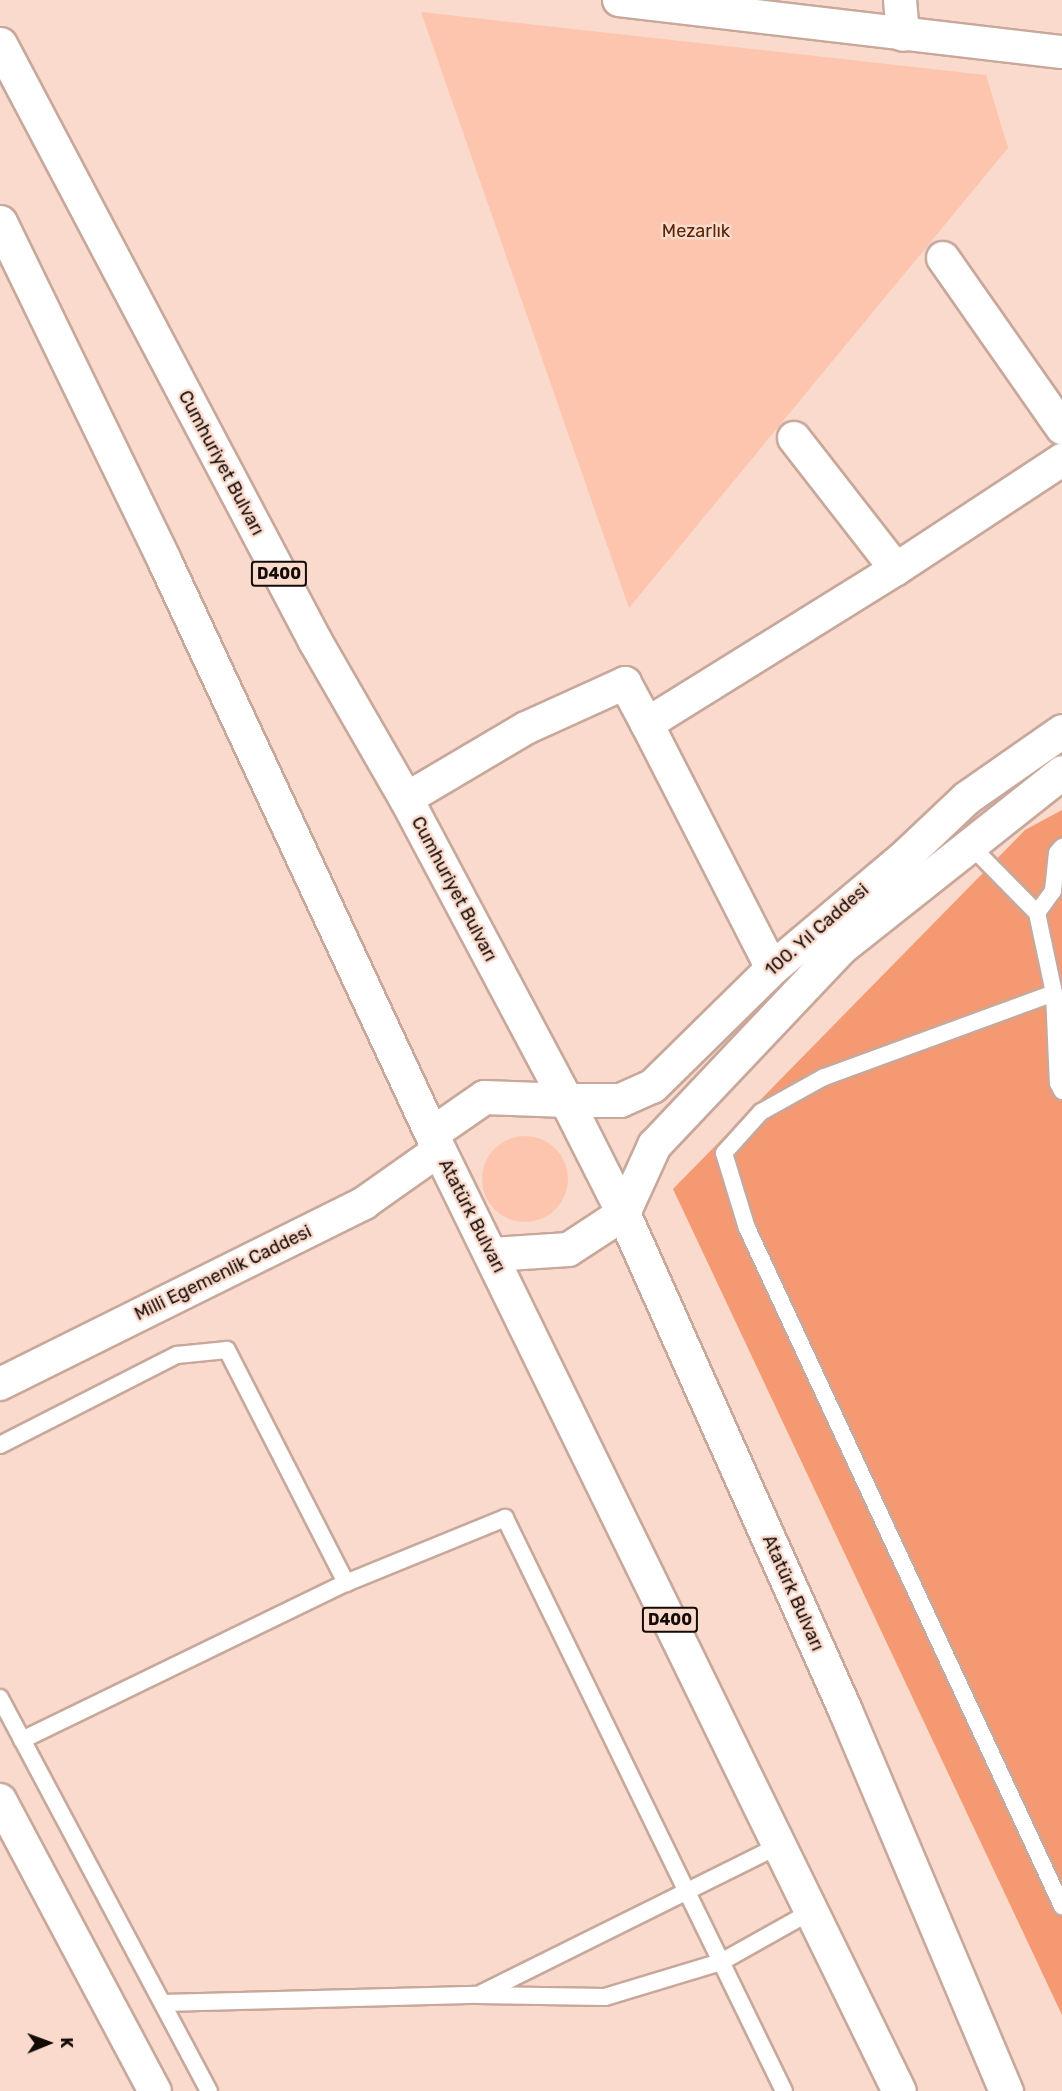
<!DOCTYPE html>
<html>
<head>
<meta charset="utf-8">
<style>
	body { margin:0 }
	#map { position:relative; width:1062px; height:2091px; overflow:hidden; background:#fadacc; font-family:Rubik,sans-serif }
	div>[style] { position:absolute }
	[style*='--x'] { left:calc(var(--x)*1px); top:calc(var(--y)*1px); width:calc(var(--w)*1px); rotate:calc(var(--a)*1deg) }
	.green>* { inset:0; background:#fdc5ad }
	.round { border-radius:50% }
	.building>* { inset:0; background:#f49971 }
	.roads { filter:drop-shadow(2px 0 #c7a89b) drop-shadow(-2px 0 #c7a89b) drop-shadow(0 2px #c7a89b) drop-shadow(0 -2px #c7a89b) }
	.service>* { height:16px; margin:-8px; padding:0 8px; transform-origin:8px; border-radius:8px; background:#fff }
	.minor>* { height:32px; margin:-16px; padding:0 16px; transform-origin:16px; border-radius:16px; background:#fff }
	.tertiary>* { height:33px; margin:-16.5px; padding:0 16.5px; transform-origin:16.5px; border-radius:16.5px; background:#fff }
	.trunk>* { height:33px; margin:-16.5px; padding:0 16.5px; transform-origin:16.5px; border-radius:16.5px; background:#fff }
	span { translate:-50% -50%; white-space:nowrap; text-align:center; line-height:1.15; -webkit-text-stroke:5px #fadacc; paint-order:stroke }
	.shield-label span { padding:2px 4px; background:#fadacc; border:2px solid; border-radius:4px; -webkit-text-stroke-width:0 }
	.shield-label { font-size:16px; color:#140a06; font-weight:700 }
	.park-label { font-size:18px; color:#5b2304 }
	.street-label { font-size:18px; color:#140a06 }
	.north { position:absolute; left:18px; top:2013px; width:60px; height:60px; -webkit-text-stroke:4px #fadacc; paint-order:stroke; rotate:89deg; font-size:16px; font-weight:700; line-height:24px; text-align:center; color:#140a06 }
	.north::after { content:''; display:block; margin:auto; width:21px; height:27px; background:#140a06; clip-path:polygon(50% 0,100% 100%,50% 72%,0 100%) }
</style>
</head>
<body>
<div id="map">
	<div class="green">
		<i style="clip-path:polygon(421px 12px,986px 75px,1008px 148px,629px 608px)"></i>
		<i class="round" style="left:482px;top:1136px;width:86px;height:86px"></i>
	</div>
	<div class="building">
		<i style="clip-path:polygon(1062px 810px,1062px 2015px,673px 1189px,1025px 830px)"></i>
	</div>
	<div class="roads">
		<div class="service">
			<i style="--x:969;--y:844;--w:97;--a:45.4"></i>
			<i style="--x:1037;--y:913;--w:82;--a:78"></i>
			<i style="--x:1054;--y:993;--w:90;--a:87.5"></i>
			<i style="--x:1058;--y:1083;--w:9;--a:63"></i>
			<i style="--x:1037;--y:913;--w:27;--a:-54"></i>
			<i style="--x:1053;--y:891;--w:38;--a:-84"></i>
			<i style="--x:1057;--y:853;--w:8;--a:-50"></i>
			<i style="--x:1054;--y:993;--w:245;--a:159.9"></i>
			<i style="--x:824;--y:1077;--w:72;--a:150.9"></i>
			<i style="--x:761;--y:1112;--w:55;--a:132.1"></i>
			<i style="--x:724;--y:1153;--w:78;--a:73"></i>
			<i style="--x:747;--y:1228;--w:748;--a:65.08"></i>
			<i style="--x:0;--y:1445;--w:199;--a:-27"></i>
			<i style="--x:177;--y:1355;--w:50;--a:-5.7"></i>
			<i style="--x:227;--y:1350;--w:262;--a:62.9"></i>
			<i style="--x:346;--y:1583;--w:172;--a:-22.2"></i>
			<i style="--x:505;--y:1518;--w:637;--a:64.04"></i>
			<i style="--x:0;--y:1698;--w:445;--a:62"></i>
			<i style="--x:22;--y:1740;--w:360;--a:-25.9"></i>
			<i style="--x:482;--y:1993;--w:333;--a:-26.4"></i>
			<i style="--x:163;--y:2003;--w:315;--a:-1.5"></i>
			<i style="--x:478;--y:1995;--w:127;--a:0.9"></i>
			<i style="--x:605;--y:1997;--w:121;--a:-16.8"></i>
			<i style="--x:721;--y:1962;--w:104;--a:-29.3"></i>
		</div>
		<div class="minor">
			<i style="--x:619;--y:0;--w:446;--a:6.7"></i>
			<i style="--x:900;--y:0;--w:35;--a:85"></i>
			<i style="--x:943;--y:258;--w:208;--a:55"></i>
			<i style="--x:794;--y:438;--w:166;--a:52.1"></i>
			<i style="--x:647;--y:724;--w:274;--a:62.9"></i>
			<i style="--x:406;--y:799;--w:139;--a:-30.6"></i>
			<i style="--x:526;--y:728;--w:109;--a:-24.4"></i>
			<i style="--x:625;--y:683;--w:47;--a:61.8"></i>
			<i style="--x:647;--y:724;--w:293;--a:-31.9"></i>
			<i style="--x:896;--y:569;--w:199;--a:-33.3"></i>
			<i style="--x:0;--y:1384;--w:407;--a:-26.4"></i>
			<i style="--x:364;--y:1203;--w:92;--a:-35.2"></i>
			<i style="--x:0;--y:1800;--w:330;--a:62"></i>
		</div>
		<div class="tertiary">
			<i style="--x:566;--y:1100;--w:54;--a:0"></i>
			<i style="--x:620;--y:1100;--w:35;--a:-24"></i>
			<i style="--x:652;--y:1086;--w:168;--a:-44.5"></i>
			<i style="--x:772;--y:968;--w:175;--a:-40.1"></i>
			<i style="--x:906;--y:855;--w:83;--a:-43.5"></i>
			<i style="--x:966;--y:798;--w:117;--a:-34.9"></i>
			<i style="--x:623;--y:1213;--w:75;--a:-65.5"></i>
			<i style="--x:654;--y:1145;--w:271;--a:-46.6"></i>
			<i style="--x:840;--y:948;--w:283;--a:-38.4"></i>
		</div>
		<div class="trunk">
			<i style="--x:0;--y:44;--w:675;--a:62.18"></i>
			<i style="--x:315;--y:641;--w:182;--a:60.1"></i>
			<i style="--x:406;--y:799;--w:341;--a:62"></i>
			<i style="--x:566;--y:1100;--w:127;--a:63.2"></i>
			<i style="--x:623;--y:1213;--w:544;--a:65.93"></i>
			<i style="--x:845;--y:1710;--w:414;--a:67.1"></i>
			<i style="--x:0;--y:222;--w:376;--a:64.1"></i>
			<i style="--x:164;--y:560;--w:651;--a:65.01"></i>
			<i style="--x:439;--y:1150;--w:1047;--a:63.95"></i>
			<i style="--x:432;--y:1133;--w:63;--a:-34.7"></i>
			<i style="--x:484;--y:1097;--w:82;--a:2.1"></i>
			<i style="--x:492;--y:1254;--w:76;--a:-3.8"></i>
			<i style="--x:568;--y:1249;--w:66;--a:-33.2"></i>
		</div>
	</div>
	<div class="shield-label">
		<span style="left:279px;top:574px">D400</span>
		<span style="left:670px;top:1620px">D400</span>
	</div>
	<div class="park-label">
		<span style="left:696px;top:231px">Mezarlık</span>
	</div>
	<div class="street-label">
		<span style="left:221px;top:463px;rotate:62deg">Cumhuriyet Bulvarı</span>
		<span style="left:454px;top:889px;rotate:62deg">Cumhuriyet Bulvarı</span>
		<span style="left:817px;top:930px;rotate:-41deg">100. Yıl Caddesi</span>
		<span style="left:472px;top:1216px;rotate:63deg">Atatürk Bulvarı</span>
		<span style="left:223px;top:1273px;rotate:-26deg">Milli Egemenlik Caddesi</span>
		<span style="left:793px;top:1593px;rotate:66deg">Atatürk Bulvarı</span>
	</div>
	<div class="north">K</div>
</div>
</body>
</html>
